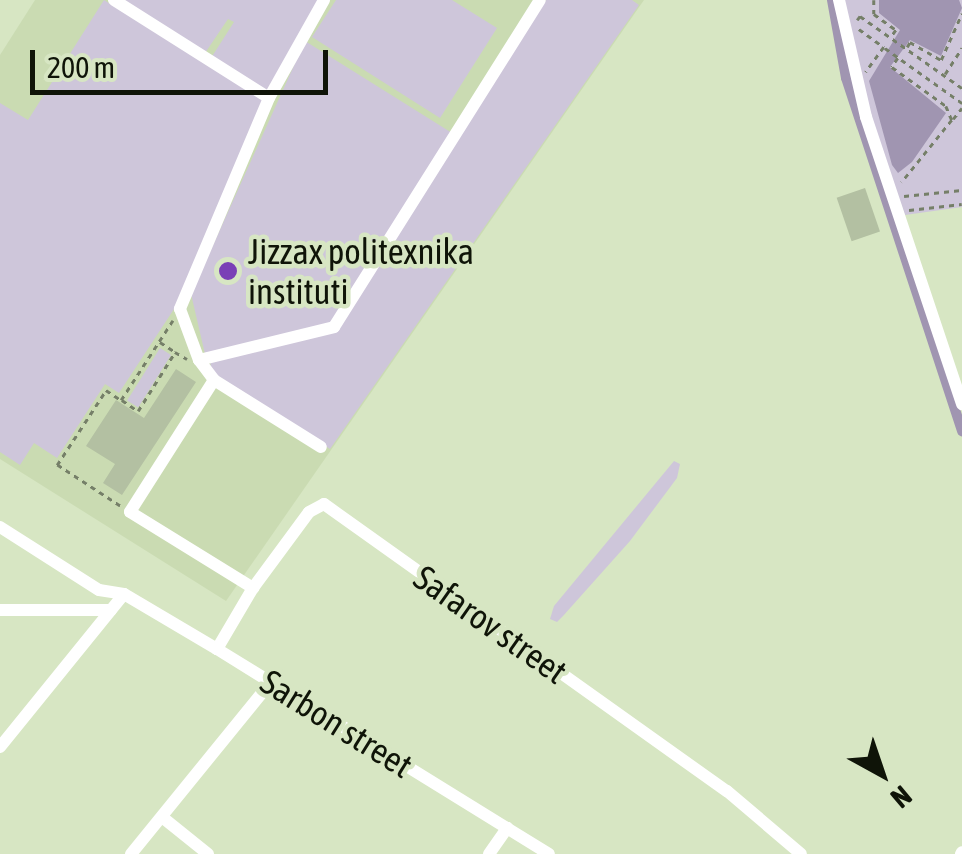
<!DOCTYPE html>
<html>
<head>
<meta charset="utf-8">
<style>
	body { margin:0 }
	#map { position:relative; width:962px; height:854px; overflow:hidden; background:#d7e6c3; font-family:"Asap Condensed",sans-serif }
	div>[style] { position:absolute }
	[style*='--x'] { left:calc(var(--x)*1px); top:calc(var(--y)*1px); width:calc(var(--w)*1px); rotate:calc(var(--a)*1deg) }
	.built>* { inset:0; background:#cadbb2 }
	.green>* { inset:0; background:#cec6da; transform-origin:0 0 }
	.water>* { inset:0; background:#a095b1 }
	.canal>* { height:10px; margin:-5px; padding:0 5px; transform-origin:5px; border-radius:5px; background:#a095b1 }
	.building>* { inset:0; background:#b3c0a2; transform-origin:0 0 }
	.path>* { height:2.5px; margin-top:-1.25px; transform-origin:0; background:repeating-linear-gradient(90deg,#757f68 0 5px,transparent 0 10px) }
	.minor>* { height:12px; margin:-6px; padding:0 6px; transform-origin:6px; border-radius:6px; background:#fff }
	.dots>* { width:28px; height:28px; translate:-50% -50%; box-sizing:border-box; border:5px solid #d7e6c3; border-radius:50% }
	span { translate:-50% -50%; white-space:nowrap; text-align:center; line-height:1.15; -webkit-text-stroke:9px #d7e6c3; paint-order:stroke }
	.poi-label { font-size:35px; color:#0f1408 }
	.left { translate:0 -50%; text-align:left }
	.street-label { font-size:35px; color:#0f1408 }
	.north { position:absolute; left:832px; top:724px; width:100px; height:100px; -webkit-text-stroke:8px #d7e6c3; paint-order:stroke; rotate:140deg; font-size:28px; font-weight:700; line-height:40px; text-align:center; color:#0f1408 }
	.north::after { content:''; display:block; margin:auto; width:35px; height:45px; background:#0f1408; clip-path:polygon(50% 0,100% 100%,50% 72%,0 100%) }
	.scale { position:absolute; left:30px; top:50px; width:298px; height:45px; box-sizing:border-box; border:5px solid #0f1408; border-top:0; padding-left:12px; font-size:30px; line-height:35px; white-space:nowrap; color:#0f1408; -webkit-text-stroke:8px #d7e6c3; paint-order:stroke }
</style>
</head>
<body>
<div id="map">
	<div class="built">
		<i style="clip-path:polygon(35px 0,644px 0,226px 601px,0 459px,0 55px)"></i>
	</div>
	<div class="green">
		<i style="clip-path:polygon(104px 0,263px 100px,174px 309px,119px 393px,105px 384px,57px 458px,34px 443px,20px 465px,0 452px,0 103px,28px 120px)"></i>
		<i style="clip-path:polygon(121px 0,319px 0,270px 93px,211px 58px,234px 22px,228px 19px,205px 53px)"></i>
		<i style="clip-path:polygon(336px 0,452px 0,497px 28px,440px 118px,312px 37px)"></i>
		<i style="clip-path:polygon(546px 0,632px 0,639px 5px,330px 449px,212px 372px,210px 361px,335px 330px)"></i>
		<i style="clip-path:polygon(843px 0,962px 0,962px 207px,905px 215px,864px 102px)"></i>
		<i style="clip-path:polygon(305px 41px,452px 133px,331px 324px,205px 354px,191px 294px)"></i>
		<i style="left:160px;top:348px;width:13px;height:62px;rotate:32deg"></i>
		<i style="clip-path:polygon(674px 461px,680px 464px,677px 478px,630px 541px,563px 616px,557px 622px,550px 619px,554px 606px)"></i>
	</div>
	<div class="water">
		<i style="clip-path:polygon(879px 0,959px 0,962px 8px,941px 56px,910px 40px,890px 67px,946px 113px,912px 162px,898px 173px,892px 165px,869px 81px,900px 30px,879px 13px)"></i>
	</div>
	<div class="canal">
		<i style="--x:832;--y:0;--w:79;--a:79.8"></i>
		<i style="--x:846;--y:78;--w:372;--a:71.8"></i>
	</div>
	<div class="building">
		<i style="left:865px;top:188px;width:46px;height:30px;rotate:71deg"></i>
		<i style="clip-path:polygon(176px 369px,196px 382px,122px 495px,103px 483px,115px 464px,86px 446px,116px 400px,144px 418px)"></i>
	</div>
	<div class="path">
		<i style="--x:874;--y:0;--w:14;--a:90"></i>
		<i style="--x:874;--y:14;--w:27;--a:36"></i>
		<i style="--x:896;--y:30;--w:7;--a:124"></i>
		<i style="--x:857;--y:20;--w:5;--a:-53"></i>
		<i style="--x:860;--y:16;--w:125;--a:35.2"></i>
		<i style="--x:859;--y:29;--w:31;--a:36"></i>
		<i style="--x:884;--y:47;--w:31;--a:126"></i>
		<i style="--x:907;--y:47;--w:6;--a:-59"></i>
		<i style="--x:910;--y:42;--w:36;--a:30"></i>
		<i style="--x:941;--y:60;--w:51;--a:-65.9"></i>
		<i style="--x:885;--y:48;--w:95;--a:35.5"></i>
		<i style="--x:898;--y:58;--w:11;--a:124"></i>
		<i style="--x:892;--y:67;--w:67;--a:35.8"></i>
		<i style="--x:946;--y:106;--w:15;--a:67"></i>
		<i style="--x:952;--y:120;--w:80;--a:128.9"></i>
		<i style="--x:945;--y:74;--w:31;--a:-57"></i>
		<i style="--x:953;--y:119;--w:14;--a:-51"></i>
		<i style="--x:904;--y:196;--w:58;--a:-5.9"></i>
		<i style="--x:909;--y:210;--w:53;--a:-6.5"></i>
		<i style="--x:160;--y:342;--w:17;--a:33"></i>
		<i style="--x:122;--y:400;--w:19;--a:35"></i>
		<i style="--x:138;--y:411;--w:70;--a:-57.9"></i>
		<i style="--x:175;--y:352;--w:14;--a:30"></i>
		<i style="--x:120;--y:506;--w:75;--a:-146.9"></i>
		<i style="--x:57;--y:465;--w:90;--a:-56.8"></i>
		<i style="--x:106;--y:390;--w:18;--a:34"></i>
		<i style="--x:121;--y:400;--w:95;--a:-57"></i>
	</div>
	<div class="minor">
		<i style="--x:114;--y:0;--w:183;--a:32.3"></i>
		<i style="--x:324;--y:0;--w:112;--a:119.3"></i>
		<i style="--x:269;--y:98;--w:229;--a:112.9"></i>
		<i style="--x:180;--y:309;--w:54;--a:69.6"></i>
		<i style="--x:199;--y:360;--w:139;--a:-13.7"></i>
		<i style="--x:334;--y:327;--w:386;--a:-57.8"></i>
		<i style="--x:839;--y:0;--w:120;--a:77"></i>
		<i style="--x:866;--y:117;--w:303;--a:71.5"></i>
		<i style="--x:199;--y:360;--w:25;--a:53"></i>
		<i style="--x:214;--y:380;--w:126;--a:32.1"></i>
		<i style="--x:214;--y:380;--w:156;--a:122.5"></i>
		<i style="--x:130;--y:512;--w:145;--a:31.7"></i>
		<i style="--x:0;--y:527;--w:117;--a:32.5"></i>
		<i style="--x:99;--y:590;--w:25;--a:9"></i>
		<i style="--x:124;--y:594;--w:108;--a:30.6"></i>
		<i style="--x:217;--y:649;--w:390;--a:31.7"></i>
		<i style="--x:0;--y:610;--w:111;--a:0"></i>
		<i style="--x:217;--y:649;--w:71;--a:-59.5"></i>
		<i style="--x:253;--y:588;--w:94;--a:-53.6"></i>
		<i style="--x:309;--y:512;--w:17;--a:-28"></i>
		<i style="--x:324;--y:504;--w:495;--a:35.5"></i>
		<i style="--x:727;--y:791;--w:97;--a:40.4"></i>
		<i style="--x:0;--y:747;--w:197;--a:-51"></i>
		<i style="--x:162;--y:817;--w:59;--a:38.8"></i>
		<i style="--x:131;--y:854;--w:222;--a:-50.9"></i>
		<i style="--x:489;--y:854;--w:32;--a:-55"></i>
		<i style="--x:961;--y:854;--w:2;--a:-63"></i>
	</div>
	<div class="dots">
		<i style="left:228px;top:271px;background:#7a40b6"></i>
	</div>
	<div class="poi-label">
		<span class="left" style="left:248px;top:271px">Jizzax politexnika<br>instituti</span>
	</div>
	<div class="street-label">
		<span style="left:491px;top:624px;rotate:35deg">Safarov street</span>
		<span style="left:337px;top:723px;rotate:32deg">Sarbon street</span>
	</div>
	<div class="north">N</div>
	<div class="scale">200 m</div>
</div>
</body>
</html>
